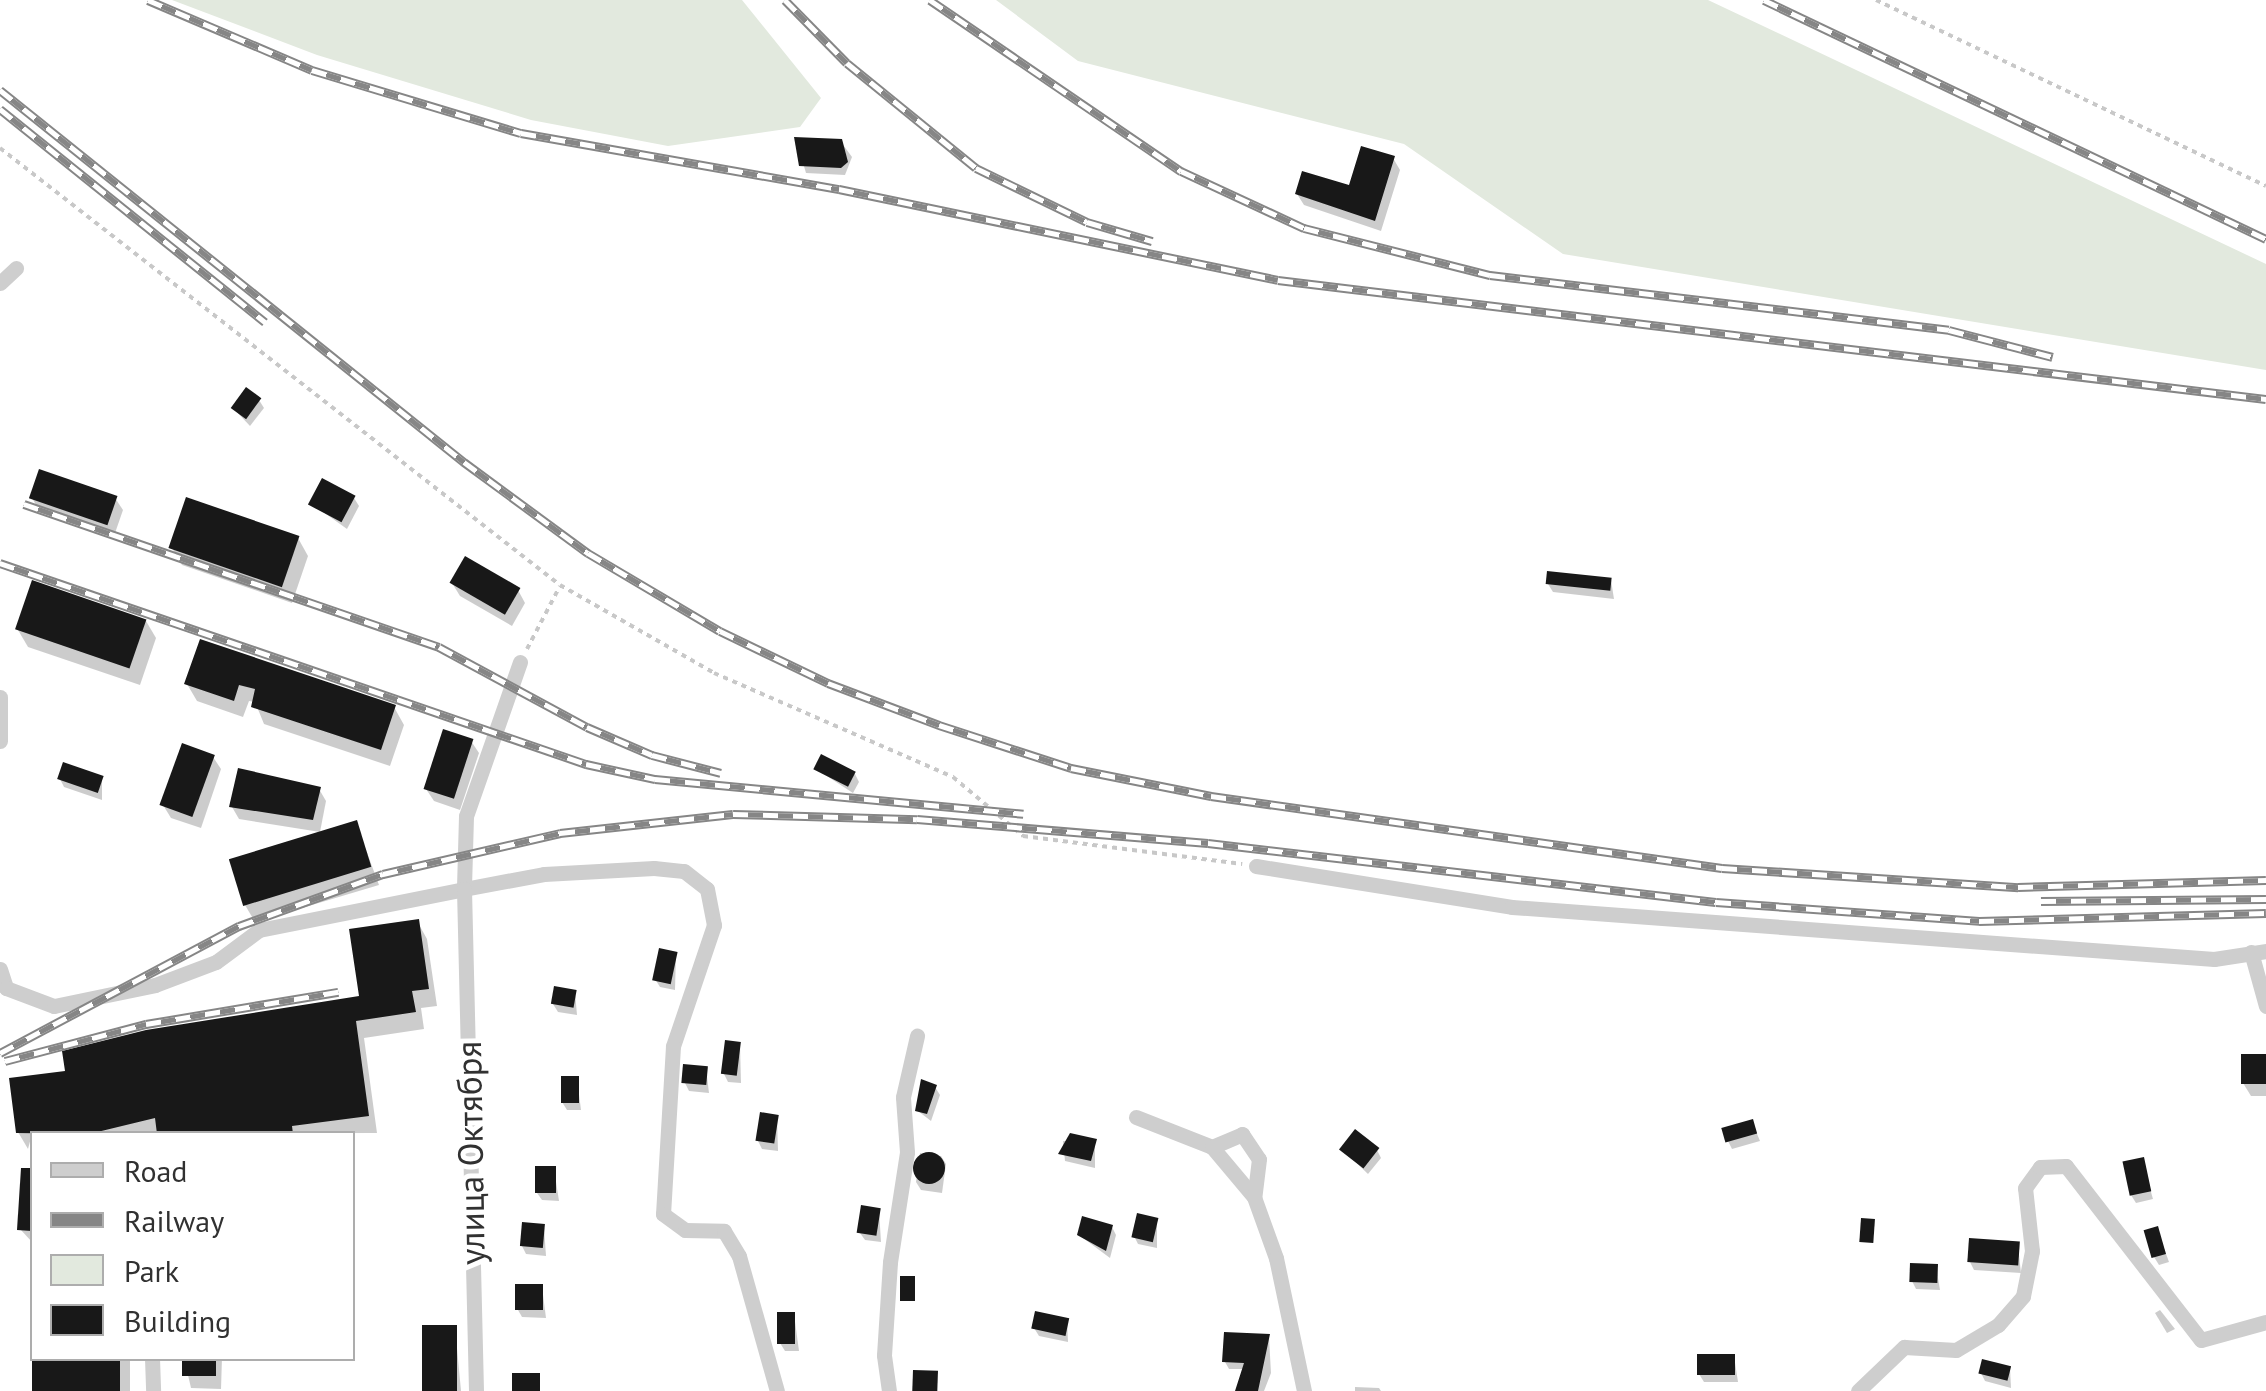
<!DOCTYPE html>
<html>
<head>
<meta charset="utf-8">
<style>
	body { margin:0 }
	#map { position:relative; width:2266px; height:1391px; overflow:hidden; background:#fff; font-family:"PT Sans",sans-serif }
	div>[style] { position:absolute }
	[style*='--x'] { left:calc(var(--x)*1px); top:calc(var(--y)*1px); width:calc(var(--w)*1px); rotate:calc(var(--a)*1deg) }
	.green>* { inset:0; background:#e2e9de }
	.shadow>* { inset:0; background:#0003; transform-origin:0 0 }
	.building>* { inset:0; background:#181818; transform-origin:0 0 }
	.round { border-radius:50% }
	.path>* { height:4px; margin-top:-2px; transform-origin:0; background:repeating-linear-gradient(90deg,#c8c8c8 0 5px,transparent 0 10px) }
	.street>* { height:15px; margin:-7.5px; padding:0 7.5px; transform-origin:7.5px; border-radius:7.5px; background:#cecece }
	.rail>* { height:9px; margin-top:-4.5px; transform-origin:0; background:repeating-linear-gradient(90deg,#fff 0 15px,#868686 0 30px); box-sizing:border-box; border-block:2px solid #868686 }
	span { translate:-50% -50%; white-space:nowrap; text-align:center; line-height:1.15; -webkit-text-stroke:10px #fff; paint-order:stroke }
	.street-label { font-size:35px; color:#313131 }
	.legend { position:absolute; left:30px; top:1131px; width:325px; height:230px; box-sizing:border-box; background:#fff; border:2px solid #adadad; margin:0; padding:12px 18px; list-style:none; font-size:30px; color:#313131 }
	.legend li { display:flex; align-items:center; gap:20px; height:50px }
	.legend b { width:50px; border:2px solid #adadad }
</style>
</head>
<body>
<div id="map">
	<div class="green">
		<i style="clip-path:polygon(172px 0,742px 0,821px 98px,800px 127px,668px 146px,531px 120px,317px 55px)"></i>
		<i style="clip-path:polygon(996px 0,1708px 0,2266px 264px,2266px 370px,1563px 254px,1404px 144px,1078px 61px)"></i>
	</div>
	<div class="shadow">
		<i style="clip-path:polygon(796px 139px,841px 142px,852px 157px,845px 175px,806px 173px)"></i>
		<i style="clip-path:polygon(1393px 158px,1400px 170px,1381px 231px,1304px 205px,1297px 194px,1351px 188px)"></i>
		<i style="clip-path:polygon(259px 400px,264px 408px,250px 426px,233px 408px)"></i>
		<i style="clip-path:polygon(32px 498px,115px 498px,123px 510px,114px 536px,39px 510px)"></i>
		<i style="clip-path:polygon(354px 498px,359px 506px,347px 529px,312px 504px)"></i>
		<i style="clip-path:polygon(298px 538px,308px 556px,292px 603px,182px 565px,172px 548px)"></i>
		<i style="clip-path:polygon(1611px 580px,1614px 599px,1553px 592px,1548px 584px)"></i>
		<i style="clip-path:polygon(452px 583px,518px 590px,525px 603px,512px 626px,460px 596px)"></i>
		<i style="clip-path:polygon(146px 621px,156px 638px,140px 685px,28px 647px,18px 630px)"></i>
		<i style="clip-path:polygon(201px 642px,394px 707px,404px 725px,390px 766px,264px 724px,255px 702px,249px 701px,243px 717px,197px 701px,187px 684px)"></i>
		<i style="clip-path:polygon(471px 741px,479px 753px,460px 810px,434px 801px,426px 789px)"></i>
		<i style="clip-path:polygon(213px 757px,221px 769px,201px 828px,171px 818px,163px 805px)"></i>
		<i style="clip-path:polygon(816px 769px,855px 774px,859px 782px,853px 793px)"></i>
		<i style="clip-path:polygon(102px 778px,102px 800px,64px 787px,60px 779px)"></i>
		<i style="clip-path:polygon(319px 789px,326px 801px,320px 832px,239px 819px,232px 807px)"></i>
		<i style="clip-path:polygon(356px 823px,379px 885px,255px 922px,245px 905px)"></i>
		<i style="clip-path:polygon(417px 921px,427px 939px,437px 1006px,421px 1008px,424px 1029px,364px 1038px,377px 1133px,32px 1134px,28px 1149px,18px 1132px,68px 1074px,361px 998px)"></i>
		<i style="clip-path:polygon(676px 954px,675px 990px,660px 987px,655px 979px)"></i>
		<i style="clip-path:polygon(575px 992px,577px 1015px,558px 1012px,553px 1004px)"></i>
		<i style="clip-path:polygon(740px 1045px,741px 1083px,728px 1082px,724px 1074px)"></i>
		<i style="clip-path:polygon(2266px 1057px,2266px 1096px,2251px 1096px,2243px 1083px)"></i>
		<i style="clip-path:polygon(706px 1068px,709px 1093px,689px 1091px,685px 1083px)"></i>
		<i style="clip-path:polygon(577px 1079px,581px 1110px,567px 1110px,562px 1102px)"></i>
		<i style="clip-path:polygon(935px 1087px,940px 1095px,931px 1121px,918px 1111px)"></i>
		<i style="clip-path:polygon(777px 1118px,778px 1151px,762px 1149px,758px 1141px)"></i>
		<i style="clip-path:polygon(1752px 1122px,1760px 1141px,1732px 1149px,1728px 1141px)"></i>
		<i style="clip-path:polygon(1063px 1141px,1095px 1141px,1095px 1168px,1065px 1161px)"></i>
		<i style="clip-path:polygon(1342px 1149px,1377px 1150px,1381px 1158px,1368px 1174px)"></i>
		<i style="clip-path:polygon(920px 1153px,941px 1156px,946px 1164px,942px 1193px,921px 1190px,916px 1182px)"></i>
		<i style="clip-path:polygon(2142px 1160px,2153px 1199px,2136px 1203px,2131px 1195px)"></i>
		<i style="clip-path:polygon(554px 1169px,559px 1201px,542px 1200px,537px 1193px)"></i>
		<i style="clip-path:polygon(22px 1187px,32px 1188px,32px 1242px,20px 1229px)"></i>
		<i style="clip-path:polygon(879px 1210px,881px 1242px,865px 1240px,860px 1233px)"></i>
		<i style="clip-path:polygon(1157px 1220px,1157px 1248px,1138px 1244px,1134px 1236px)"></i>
		<i style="clip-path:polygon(544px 1227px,546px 1256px,526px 1254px,522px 1246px)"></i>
		<i style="clip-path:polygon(1112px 1227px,1116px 1235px,1110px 1258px,1079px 1235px)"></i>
		<i style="clip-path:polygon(2157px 1229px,2169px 1262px,2159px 1265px,2154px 1257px)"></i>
		<i style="clip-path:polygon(2018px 1246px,2021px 1273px,1974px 1270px,1970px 1262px)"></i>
		<i style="clip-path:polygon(1936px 1266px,1940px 1290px,1916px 1289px,1912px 1281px)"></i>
		<i style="clip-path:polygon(542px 1287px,546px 1318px,522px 1317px,518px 1310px)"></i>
		<i style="clip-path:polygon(2160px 1310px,2175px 1329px,2167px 1333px,2155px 1313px)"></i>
		<i style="clip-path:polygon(794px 1314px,799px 1351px,785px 1351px,780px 1343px)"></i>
		<i style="clip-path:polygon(1067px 1320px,1068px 1342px,1039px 1336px,1034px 1328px)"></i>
		<i style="clip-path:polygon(455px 1327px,461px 1391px,425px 1391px)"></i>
		<i style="clip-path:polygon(1269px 1337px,1271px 1373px,1264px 1391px,1239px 1391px,1244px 1369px,1229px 1369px,1225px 1362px)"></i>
		<i style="clip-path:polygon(1734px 1356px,1738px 1382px,1704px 1382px,1699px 1374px)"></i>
		<i style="left:34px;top:1358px;width:96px;height:33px"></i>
		<i style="clip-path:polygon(184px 1358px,222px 1358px,221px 1389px,191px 1388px)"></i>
		<i style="clip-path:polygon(2010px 1368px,2011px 1388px,1985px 1381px,1981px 1373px)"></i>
		<i style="clip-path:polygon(1355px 1387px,1379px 1388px,1381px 1391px,1355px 1391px)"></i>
	</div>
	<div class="building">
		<i style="clip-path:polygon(794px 137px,842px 139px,848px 162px,841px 168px,799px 166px)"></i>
		<i style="clip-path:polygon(1361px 146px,1395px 156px,1375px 221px,1295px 194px,1302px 171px,1349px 185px)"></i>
		<i style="left:246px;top:387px;width:19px;height:26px;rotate:36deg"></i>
		<i style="left:39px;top:469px;width:83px;height:31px;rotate:19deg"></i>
		<i style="left:322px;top:478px;width:38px;height:30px;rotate:28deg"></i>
		<i style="left:186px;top:497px;width:120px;height:54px;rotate:19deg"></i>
		<i style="left:465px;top:556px;width:64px;height:31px;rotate:30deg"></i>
		<i style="left:1547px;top:571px;width:65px;height:13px;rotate:6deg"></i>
		<i style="left:32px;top:580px;width:121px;height:52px;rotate:19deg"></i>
		<i style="clip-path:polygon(200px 639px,396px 705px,381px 750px,251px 707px,255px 689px,239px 685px,234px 701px,184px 684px)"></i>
		<i style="left:443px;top:729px;width:32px;height:63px;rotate:18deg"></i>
		<i style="left:182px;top:743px;width:35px;height:66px;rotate:20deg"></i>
		<i style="left:821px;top:754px;width:39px;height:17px;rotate:27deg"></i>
		<i style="left:63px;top:762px;width:43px;height:18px;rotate:19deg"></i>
		<i style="clip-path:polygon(238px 768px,321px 787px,313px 820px,229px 807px)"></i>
		<i style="left:357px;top:820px;width:49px;height:134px;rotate:73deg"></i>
		<i style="clip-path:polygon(419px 919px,429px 989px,412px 991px,416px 1012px,356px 1021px,369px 1116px,292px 1126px,293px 1134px,157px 1134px,155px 1118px,89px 1134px,16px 1133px,9px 1078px,65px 1071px,62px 1051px,146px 1030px,359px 996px,349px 929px)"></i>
		<i style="left:659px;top:948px;width:19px;height:33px;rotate:12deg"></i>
		<i style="left:554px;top:986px;width:23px;height:18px;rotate:10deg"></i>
		<i style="left:725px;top:1040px;width:16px;height:34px;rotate:7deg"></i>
		<i style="left:2266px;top:1054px;width:30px;height:25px;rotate:90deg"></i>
		<i style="left:683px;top:1064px;width:25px;height:19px;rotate:5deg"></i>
		<i style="left:561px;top:1076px;width:18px;height:27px"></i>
		<i style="clip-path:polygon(921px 1079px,937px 1085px,927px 1114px,915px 1111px)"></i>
		<i style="left:760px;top:1112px;width:19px;height:29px;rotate:9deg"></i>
		<i style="left:1753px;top:1119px;width:15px;height:33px;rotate:74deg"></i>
		<i style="left:1355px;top:1129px;width:31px;height:26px;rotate:38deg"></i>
		<i style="clip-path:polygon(1070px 1133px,1097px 1139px,1091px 1161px,1058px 1154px)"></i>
		<i class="round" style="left:913px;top:1152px;width:32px;height:32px"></i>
		<i style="left:2144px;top:1157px;width:35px;height:22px;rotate:78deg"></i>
		<i style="left:535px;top:1166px;width:21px;height:27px"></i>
		<i style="clip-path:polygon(21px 1168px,32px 1168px,32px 1231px,17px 1230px)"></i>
		<i style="left:861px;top:1205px;width:20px;height:28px;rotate:9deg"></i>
		<i style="left:1137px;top:1213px;width:22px;height:25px;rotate:13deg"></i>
		<i style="clip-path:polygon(1082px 1216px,1113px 1225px,1106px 1251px,1077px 1235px)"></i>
		<i style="left:1861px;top:1218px;width:14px;height:24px;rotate:4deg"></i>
		<i style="left:522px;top:1222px;width:23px;height:24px;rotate:5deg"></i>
		<i style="left:2158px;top:1226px;width:29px;height:15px;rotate:74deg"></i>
		<i style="left:1969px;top:1238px;width:51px;height:24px;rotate:4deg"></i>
		<i style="left:1910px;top:1263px;width:28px;height:19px;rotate:2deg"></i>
		<i style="left:900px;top:1276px;width:15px;height:25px"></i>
		<i style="left:515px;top:1284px;width:28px;height:26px"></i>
		<i style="left:1035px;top:1311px;width:35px;height:18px;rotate:12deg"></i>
		<i style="left:777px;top:1312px;width:18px;height:32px"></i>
		<i style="left:422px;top:1325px;width:35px;height:66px"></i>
		<i style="clip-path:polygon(1224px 1332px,1270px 1334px,1258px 1391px,1235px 1391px,1244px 1363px,1222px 1362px)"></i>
		<i style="left:1697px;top:1354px;width:38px;height:21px"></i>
		<i style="left:32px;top:1358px;width:88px;height:33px"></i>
		<i style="left:182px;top:1358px;width:34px;height:18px"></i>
		<i style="left:1982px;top:1359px;width:30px;height:15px;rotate:14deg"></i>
		<i style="left:913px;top:1370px;width:25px;height:21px;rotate:2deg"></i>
		<i style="left:512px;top:1373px;width:28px;height:18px"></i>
	</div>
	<div class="path">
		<i style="--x:1876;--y:0;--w:432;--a:25.5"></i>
		<i style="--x:0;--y:148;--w:710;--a:37.97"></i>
		<i style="--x:560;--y:585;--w:177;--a:29.7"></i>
		<i style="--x:714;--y:673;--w:261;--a:23.5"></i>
		<i style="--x:953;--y:777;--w:92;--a:40.1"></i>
		<i style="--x:1023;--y:836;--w:221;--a:7.3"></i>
		<i style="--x:527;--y:649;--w:71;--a:-62.4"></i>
	</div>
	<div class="street">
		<i style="--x:0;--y:283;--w:22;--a:-43"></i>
		<i style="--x:520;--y:662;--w:163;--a:109.3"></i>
		<i style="--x:466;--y:816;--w:73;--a:91.6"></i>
		<i style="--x:464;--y:889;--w:81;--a:-10.6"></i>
		<i style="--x:544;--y:874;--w:110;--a:-3.1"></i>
		<i style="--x:654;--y:868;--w:30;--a:6"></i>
		<i style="--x:684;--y:871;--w:29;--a:38"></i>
		<i style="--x:707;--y:889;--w:37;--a:79"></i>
		<i style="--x:714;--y:925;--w:128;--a:108.7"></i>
		<i style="--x:673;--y:1046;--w:168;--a:93.4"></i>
		<i style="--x:663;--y:1214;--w:27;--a:36"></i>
		<i style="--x:685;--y:1230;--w:39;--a:1"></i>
		<i style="--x:724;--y:1231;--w:29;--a:59"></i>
		<i style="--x:739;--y:1256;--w:140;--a:74.3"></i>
		<i style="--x:0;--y:697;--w:44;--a:90"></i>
		<i style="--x:1256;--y:866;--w:259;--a:9.1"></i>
		<i style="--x:1512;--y:907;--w:704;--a:4.24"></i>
		<i style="--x:2214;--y:959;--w:53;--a:-8.7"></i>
		<i style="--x:2251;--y:952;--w:56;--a:74.5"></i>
		<i style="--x:0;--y:969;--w:20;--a:72"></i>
		<i style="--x:6;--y:988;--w:51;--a:20.6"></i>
		<i style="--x:54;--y:1006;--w:103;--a:-11.7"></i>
		<i style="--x:155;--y:985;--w:65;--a:-20.7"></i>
		<i style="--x:216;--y:962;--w:54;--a:-36.7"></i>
		<i style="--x:259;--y:930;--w:209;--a:-11.3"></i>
		<i style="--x:464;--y:889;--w:502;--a:88.63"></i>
		<i style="--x:1136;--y:1117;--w:82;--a:21.5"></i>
		<i style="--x:1212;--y:1147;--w:65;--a:50"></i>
		<i style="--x:1254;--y:1197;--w:65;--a:70.2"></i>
		<i style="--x:1276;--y:1258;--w:136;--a:78.1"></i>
		<i style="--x:1212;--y:1147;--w:33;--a:-23"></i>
		<i style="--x:1242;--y:1134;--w:30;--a:56"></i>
		<i style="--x:1259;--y:1159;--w:38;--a:97"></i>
		<i style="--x:152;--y:1358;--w:33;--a:88"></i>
		<i style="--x:889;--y:1391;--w:36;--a:-98"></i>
		<i style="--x:884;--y:1355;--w:93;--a:-86.3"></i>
		<i style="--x:890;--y:1262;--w:111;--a:-81.2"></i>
		<i style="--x:907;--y:1152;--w:55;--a:-94.2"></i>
		<i style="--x:903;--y:1097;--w:63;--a:-77.1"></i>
		<i style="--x:1858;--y:1391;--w:64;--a:-43.7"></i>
		<i style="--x:1904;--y:1347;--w:52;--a:3.3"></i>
		<i style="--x:1956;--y:1350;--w:49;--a:-30.8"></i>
		<i style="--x:1998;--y:1325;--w:38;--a:-49"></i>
		<i style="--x:2023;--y:1296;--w:46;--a:-78.7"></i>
		<i style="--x:2032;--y:1251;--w:63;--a:-96.3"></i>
		<i style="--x:2025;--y:1188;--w:26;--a:-54"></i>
		<i style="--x:2040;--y:1167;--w:26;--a:-2"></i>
		<i style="--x:2066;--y:1166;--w:220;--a:52.2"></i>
		<i style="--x:2201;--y:1340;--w:67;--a:-15.5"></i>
	</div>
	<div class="rail">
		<i style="--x:148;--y:0;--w:178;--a:23.1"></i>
		<i style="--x:312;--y:70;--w:218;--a:16.8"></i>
		<i style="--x:521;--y:133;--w:323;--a:10"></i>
		<i style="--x:839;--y:189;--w:448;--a:11.7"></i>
		<i style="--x:1278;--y:280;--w:995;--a:6.87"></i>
		<i style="--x:785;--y:0;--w:88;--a:45.5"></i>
		<i style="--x:847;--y:63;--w:166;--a:39.1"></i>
		<i style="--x:976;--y:168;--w:123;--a:25.9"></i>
		<i style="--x:1087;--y:222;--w:68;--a:16.3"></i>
		<i style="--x:930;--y:0;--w:304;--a:34.3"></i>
		<i style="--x:1181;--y:171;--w:136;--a:24.9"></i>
		<i style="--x:1304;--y:228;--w:192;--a:14.2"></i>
		<i style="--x:1490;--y:275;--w:462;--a:6.8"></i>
		<i style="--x:1949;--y:330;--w:107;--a:14.6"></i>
		<i style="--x:1764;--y:0;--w:556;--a:25.46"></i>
		<i style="--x:0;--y:90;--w:595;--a:38.72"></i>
		<i style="--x:464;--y:462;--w:154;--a:36.3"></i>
		<i style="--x:588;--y:553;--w:153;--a:30.6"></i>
		<i style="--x:720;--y:631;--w:120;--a:25.7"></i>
		<i style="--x:828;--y:683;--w:119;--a:20.7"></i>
		<i style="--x:939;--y:725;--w:139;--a:18"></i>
		<i style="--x:1071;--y:768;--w:143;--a:11.3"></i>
		<i style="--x:1211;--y:796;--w:516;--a:8.02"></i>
		<i style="--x:1722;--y:868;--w:297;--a:3.7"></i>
		<i style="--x:2018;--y:887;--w:248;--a:-1.6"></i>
		<i style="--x:0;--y:109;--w:340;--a:38.8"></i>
		<i style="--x:24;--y:504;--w:439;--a:19"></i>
		<i style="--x:439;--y:647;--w:168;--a:28.4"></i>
		<i style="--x:587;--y:727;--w:71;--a:23.3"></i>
		<i style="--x:652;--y:755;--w:71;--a:14.6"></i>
		<i style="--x:0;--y:563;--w:620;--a:18.93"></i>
		<i style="--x:586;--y:764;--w:71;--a:12.3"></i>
		<i style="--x:655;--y:779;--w:370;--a:5.4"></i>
		<i style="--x:2041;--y:901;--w:225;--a:-0.5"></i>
		<i style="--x:0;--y:1053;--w:271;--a:-28"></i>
		<i style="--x:239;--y:926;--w:153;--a:-19.9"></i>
		<i style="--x:383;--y:874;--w:182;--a:-13"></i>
		<i style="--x:560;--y:833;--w:174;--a:-6.3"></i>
		<i style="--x:733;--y:814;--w:184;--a:1.6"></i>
		<i style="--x:917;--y:819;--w:292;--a:4.7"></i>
		<i style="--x:1208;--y:843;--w:511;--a:6.62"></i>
		<i style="--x:1716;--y:902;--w:264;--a:4.1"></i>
		<i style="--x:1979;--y:921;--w:287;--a:-1.6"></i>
		<i style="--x:5;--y:1061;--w:146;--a:-14.7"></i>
		<i style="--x:146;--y:1024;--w:195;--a:-9.5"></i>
	</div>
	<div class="street-label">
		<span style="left:470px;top:1153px;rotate:-91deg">улица Октября</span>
	</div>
	<ul class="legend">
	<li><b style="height:12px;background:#cecece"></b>Road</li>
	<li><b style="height:12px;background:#868686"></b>Railway</li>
	<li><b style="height:28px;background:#e2e9de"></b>Park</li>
	<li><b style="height:28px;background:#181818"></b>Building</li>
	</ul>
</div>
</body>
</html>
